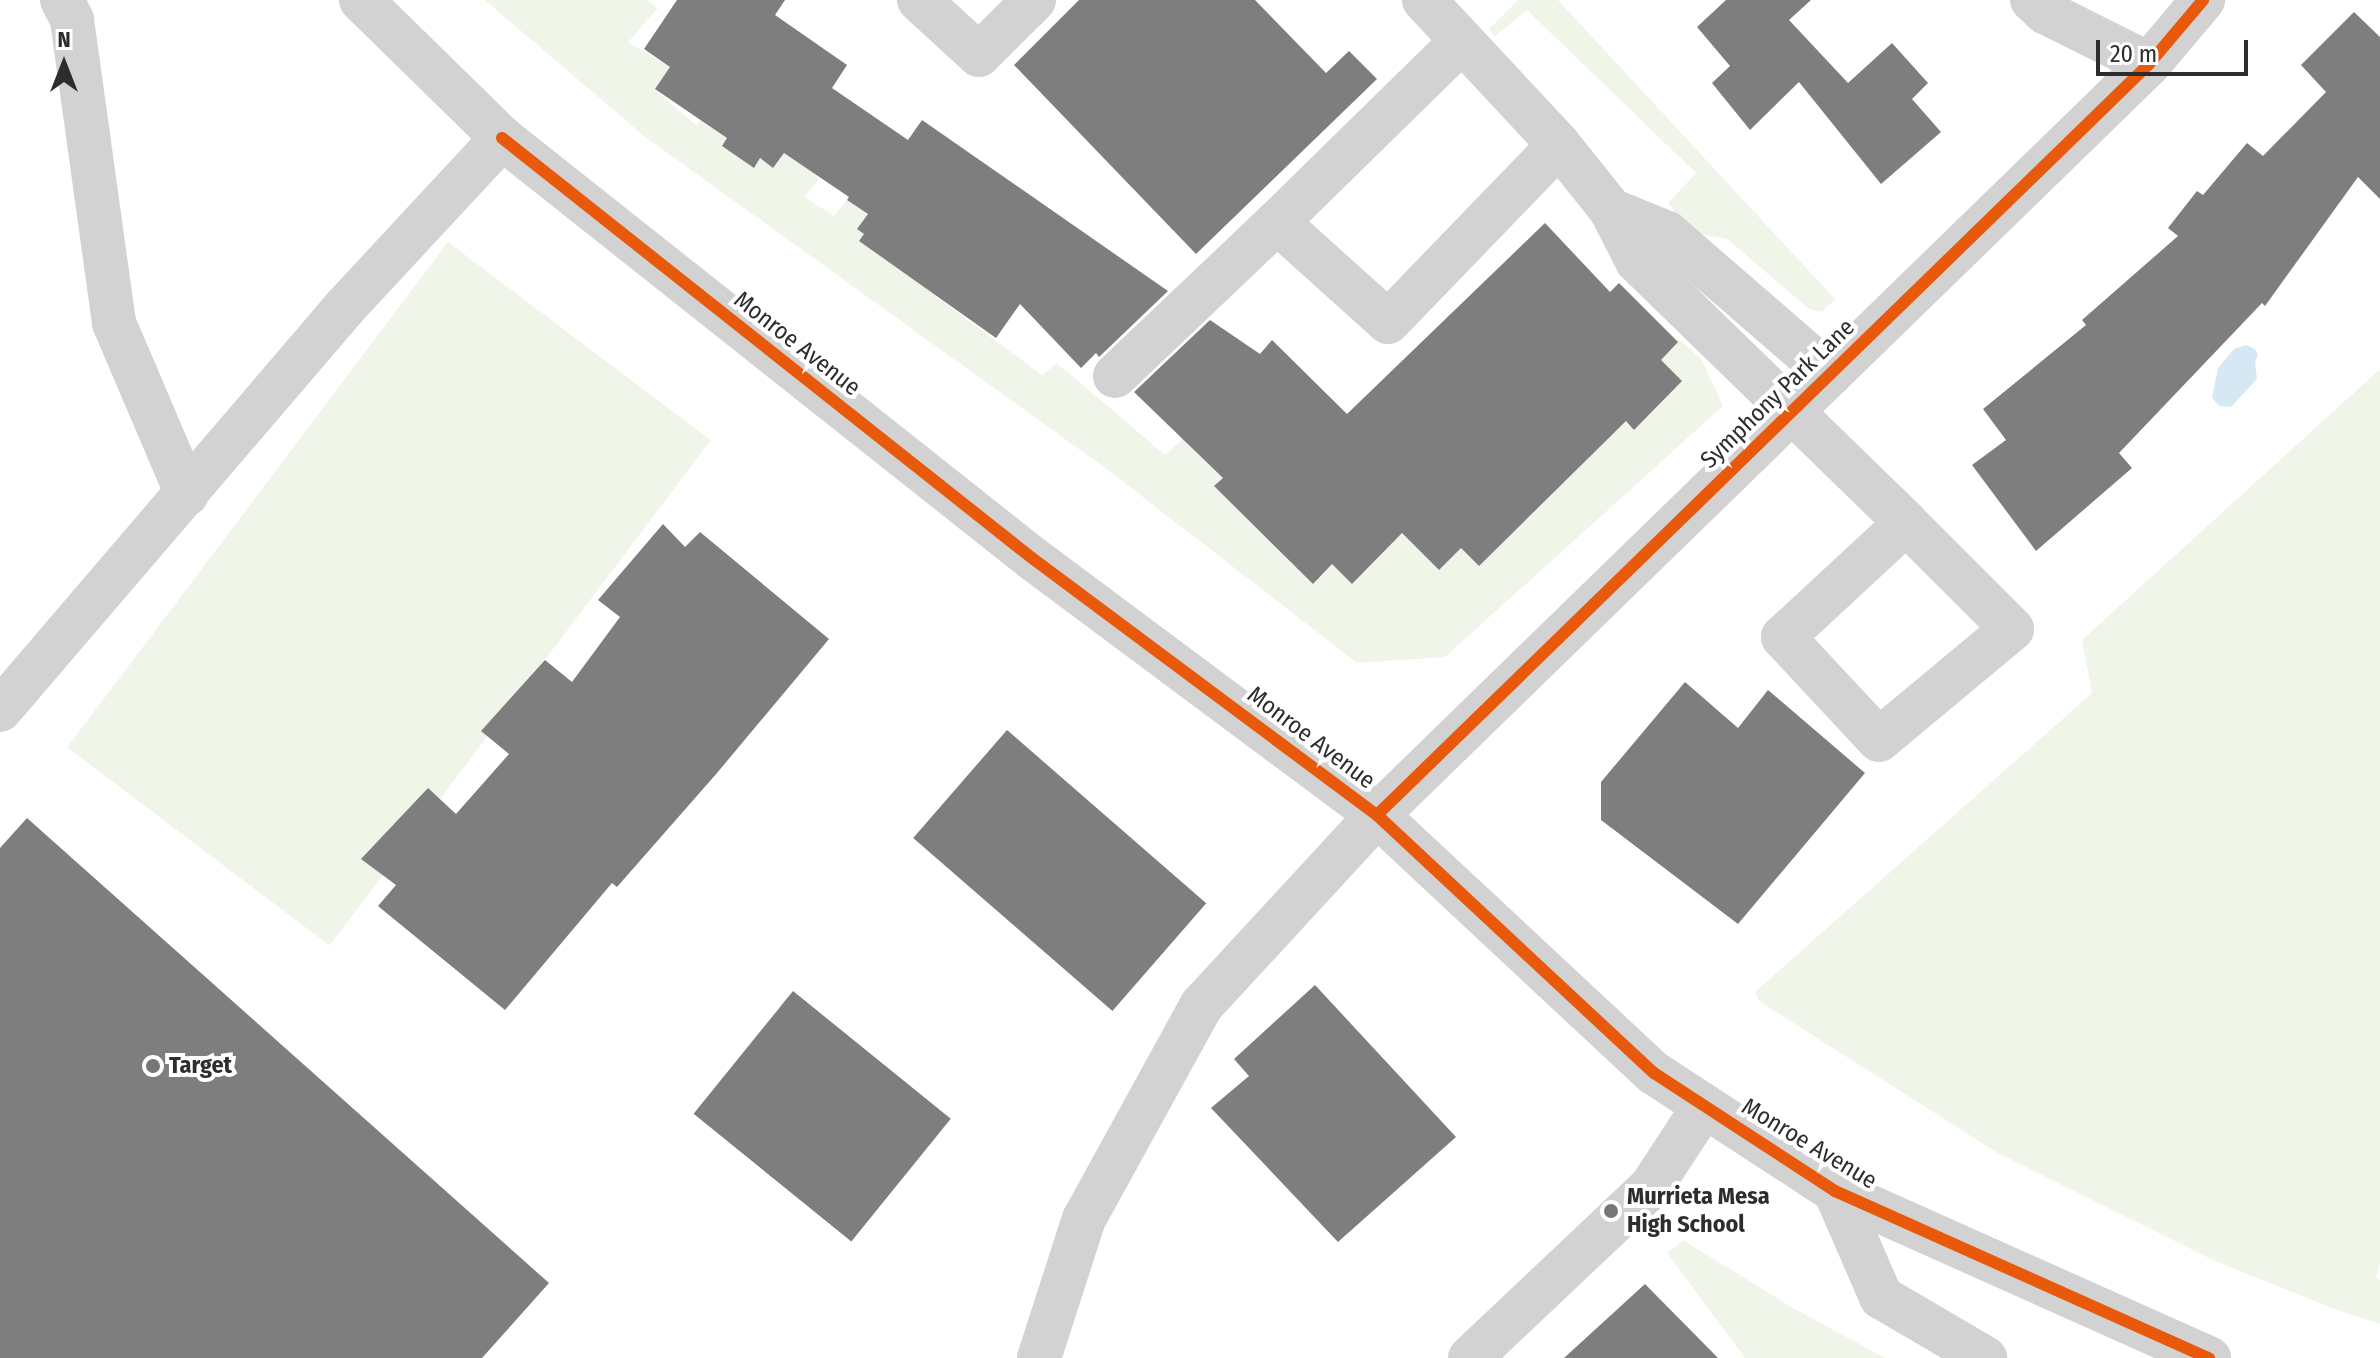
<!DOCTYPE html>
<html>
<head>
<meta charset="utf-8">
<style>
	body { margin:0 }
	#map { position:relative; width:2380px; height:1358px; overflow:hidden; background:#fff; font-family:"Fira Sans Condensed",sans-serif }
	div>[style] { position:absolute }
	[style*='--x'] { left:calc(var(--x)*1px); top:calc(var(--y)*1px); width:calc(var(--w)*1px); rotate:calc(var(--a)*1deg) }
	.green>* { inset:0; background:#f0f5ea; transform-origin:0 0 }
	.water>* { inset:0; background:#d5e8f3 }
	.building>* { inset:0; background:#7e7e7e; transform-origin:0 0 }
	.minor>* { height:44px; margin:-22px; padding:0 22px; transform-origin:22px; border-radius:22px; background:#d2d2d2 }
	.cycleway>* { height:12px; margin:-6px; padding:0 6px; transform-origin:6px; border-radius:6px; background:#e8590c }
	.dots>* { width:22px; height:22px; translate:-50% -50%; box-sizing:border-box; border:4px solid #fff; border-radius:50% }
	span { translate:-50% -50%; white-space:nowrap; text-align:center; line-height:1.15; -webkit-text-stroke:8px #fff; paint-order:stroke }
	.street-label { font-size:24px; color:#2d2d2d }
	.poi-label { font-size:24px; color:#2d2d2d; font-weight:700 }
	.left { translate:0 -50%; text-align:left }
	.north { position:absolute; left:24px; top:24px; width:80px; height:80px; -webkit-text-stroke:6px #fff; paint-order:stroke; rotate:0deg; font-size:22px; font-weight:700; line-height:32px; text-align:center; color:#2d2d2d }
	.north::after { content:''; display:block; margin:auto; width:28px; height:36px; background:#2d2d2d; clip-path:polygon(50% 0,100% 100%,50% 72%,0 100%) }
	.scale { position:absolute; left:2096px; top:40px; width:152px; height:36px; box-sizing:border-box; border:4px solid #2d2d2d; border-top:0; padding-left:10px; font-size:24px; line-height:28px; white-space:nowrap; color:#2d2d2d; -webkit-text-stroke:6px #fff; paint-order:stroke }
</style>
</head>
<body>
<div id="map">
	<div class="green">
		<i style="clip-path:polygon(485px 0,647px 0,658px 8px,628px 42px,670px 67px,655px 90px,697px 126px,716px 85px,749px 108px,722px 146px,754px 167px,760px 158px,773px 168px,784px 153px,814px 173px,819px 179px,804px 197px,834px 216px,847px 200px,868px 214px,858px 229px,946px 276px,934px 295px,1042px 375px,1057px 363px,1165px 455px,1199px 424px,1223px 478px,1215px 486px,1313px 584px,1332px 564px,1352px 583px,1402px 533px,1439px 570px,1461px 548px,1479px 566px,1590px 457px,1607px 403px,1634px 429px,1681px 381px,1659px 360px,1679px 339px,1702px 360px,1723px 406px,1445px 657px,1357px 663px,1108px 470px,644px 136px)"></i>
		<i style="clip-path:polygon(1518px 0,1558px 0,1835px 299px,1822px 312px,1809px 309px,1727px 239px,1690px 232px,1668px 203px,1696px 173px,1527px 10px,1495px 36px,1489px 29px)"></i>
		<i style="left:448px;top:242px;width:329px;height:633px;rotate:37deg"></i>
		<i style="clip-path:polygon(2380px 369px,2380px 1263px,2376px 1278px,2380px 1280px,2380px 1324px,2334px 1309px,2213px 1260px,1996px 1152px,1759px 1001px,1755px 992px,2092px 693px,2082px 640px)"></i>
		<i style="clip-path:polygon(1683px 1240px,1793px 1308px,1885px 1358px,1745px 1358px,1667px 1253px)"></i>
	</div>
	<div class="water">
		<i style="clip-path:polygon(2246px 345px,2255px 349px,2258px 355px,2255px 362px,2257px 379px,2231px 407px,2219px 406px,2212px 398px,2218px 368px,2234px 349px)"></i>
	</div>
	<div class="building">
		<i style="clip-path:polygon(677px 0,785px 0,775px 15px,847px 65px,832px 88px,908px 140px,922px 120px,1168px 291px,1099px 357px,1096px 353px,1081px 368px,1020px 304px,996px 338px,859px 241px,864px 234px,857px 229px,868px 214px,847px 200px,849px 197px,784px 153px,773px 168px,760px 158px,754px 168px,722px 146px,727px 138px,655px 89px,670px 67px,644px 49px)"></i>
		<i style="clip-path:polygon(1079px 0,1255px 0,1326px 73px,1349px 51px,1377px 79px,1196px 254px,1014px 65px)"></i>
		<i style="clip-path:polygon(1726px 0,1811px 0,1789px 20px,1848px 83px,1892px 43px,1928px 83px,1912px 99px,1941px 132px,1881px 184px,1799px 82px,1750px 130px,1712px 83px,1730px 66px,1697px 27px)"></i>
		<i style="clip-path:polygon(2354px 12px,2380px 37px,2380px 199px,2358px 177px,2265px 306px,2262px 303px,2119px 453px,2132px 468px,2036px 551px,1972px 465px,2006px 440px,1983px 409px,2086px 325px,2082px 320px,2178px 236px,2168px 228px,2197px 191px,2203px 195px,2247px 143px,2263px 156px,2326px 92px,2301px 65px)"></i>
		<i style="clip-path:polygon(1545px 223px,1610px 292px,1619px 283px,1678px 342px,1661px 360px,1682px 381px,1634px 430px,1626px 421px,1479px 566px,1461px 548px,1439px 570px,1402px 533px,1352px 584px,1332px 564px,1313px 584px,1214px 486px,1223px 478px,1134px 392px,1210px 320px,1260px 354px,1272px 340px,1347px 414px)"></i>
		<i style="clip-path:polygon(663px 524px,685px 547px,700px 532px,829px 639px,717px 773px,617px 887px,612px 883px,505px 1010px,378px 906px,396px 885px,361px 859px,428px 788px,456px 814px,509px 754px,481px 731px,545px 660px,572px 682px,620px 617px,598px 600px)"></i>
		<i style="clip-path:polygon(1685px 682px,1738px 728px,1768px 690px,1865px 773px,1738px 924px,1601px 820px,1601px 782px)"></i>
		<i style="left:1007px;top:730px;width:264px;height:143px;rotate:41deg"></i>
		<i style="clip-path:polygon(27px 818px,549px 1283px,482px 1358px,0 1358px,0 848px)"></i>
		<i style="clip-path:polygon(1315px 985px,1456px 1137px,1338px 1242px,1211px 1108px,1249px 1076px,1234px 1059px)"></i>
		<i style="left:793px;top:991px;width:203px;height:158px;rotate:39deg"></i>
		<i style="clip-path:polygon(1645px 1284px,1718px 1358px,1564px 1358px)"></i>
	</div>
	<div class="minor">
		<i style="--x:62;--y:0;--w:22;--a:63"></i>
		<i style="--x:72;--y:20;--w:306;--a:82.1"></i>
		<i style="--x:114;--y:323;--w:186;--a:66.9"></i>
		<i style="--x:361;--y:0;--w:197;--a:44.4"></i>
		<i style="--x:502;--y:138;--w:676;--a:38.4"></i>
		<i style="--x:1032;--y:558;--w:430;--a:36.7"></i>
		<i style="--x:1377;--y:815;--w:379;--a:43"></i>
		<i style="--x:1654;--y:1073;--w:216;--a:33.1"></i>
		<i style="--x:1835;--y:1191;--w:410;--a:24.1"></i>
		<i style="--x:919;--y:0;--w:81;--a:42.5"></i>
		<i style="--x:979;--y:55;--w:78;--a:-45"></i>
		<i style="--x:1424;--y:0;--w:198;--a:47"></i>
		<i style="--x:1559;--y:145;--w:83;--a:51.3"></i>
		<i style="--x:1611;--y:210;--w:57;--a:63"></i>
		<i style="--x:1637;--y:261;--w:376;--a:44.2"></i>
		<i style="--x:1906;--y:523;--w:150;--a:45"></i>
		<i style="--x:2012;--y:629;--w:173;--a:140.2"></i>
		<i style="--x:1879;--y:740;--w:141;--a:-133"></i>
		<i style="--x:1783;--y:637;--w:168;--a:-42.8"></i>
		<i style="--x:2032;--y:0;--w:18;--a:43"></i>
		<i style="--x:2045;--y:12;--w:116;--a:26.6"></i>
		<i style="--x:1462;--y:41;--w:259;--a:135.6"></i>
		<i style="--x:1277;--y:222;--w:149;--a:42"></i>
		<i style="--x:1388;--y:322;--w:246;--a:-46"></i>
		<i style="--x:1611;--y:210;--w:61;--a:22.3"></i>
		<i style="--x:1667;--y:233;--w:216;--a:40.9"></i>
		<i style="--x:1115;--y:376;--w:224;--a:-43.5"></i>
		<i style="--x:0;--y:710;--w:531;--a:-49.43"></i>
		<i style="--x:345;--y:307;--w:231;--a:-47.1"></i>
		<i style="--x:1835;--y:1191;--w:116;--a:66.5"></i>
		<i style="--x:1881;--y:1297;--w:121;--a:30.4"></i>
		<i style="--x:1039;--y:1358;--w:146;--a:-72.1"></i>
		<i style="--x:1084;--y:1219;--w:243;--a:-61.2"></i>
		<i style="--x:1201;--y:1006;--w:260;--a:-47.3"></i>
		<i style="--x:1377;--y:815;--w:1077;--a:-44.21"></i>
		<i style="--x:2149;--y:64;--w:84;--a:-49.8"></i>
		<i style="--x:1470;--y:1358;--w:249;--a:-43.4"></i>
		<i style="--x:1651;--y:1187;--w:97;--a:-56.8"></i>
	</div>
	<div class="cycleway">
		<i style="--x:502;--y:138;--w:676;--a:38.4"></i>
		<i style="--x:1032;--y:558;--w:430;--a:36.7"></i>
		<i style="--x:1377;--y:815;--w:379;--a:43"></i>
		<i style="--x:1654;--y:1073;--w:216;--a:33.1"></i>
		<i style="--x:1835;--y:1191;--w:410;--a:24.1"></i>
		<i style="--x:1377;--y:815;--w:1077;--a:-44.21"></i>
		<i style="--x:2149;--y:64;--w:84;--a:-49.8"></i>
	</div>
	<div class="dots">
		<i style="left:153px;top:1066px;background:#767676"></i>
		<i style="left:1611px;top:1211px;background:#767676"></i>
	</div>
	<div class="street-label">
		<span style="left:797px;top:344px;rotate:38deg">Monroe Avenue</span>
		<span style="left:1778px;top:394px;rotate:-44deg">Symphony Park Lane</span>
		<span style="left:1311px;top:738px;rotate:37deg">Monroe Avenue</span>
		<span style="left:1809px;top:1144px;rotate:31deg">Monroe Avenue</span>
	</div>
	<div class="poi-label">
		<span class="left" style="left:169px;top:1066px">Target</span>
		<span class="left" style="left:1627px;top:1211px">Murrieta Mesa<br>High School</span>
	</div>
	<div class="north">N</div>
	<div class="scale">20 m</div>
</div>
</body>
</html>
